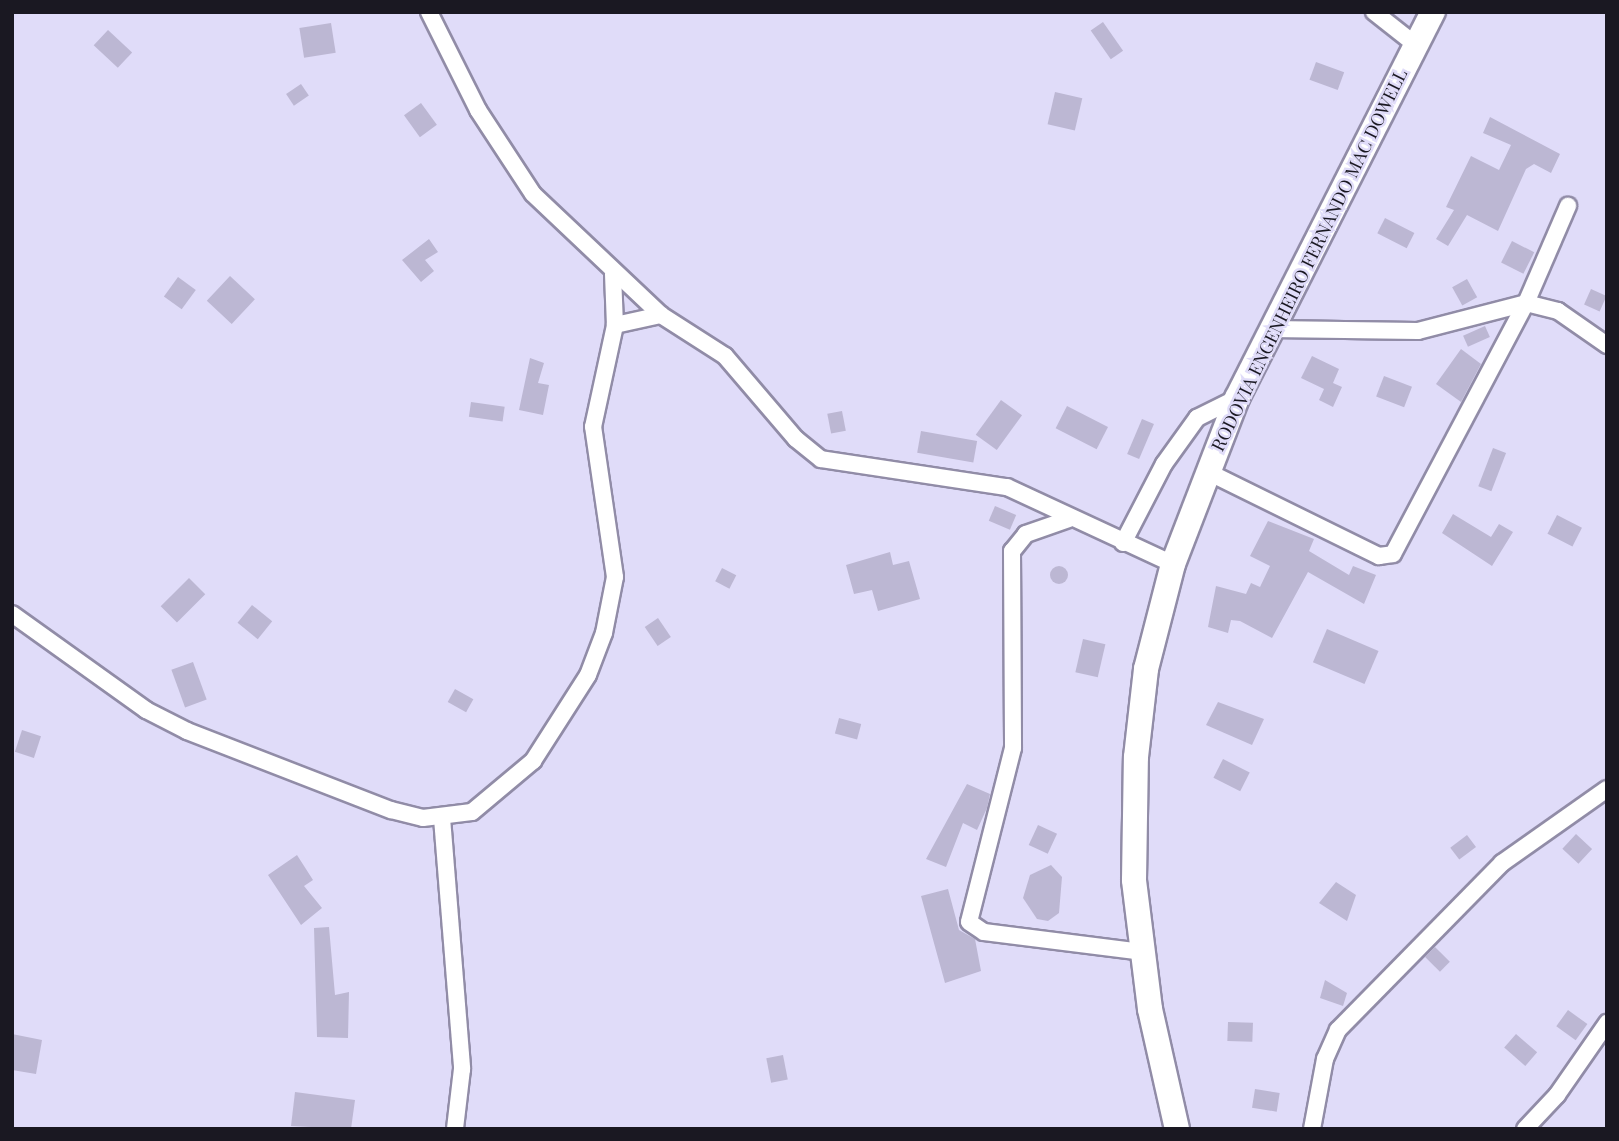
<!DOCTYPE html>
<html>
<head>
<meta charset="utf-8">
<style>
	body { margin:0 }
	#map { position:relative; width:1619px; height:1141px; overflow:hidden; background:#e0dcf9; font-family:"Playfair Display",serif }
	div>[style] { position:absolute }
	[style*='--x'] { left:calc(var(--x)*1px); top:calc(var(--y)*1px); width:calc(var(--w)*1px); rotate:calc(var(--a)*1deg) }
	.building>* { inset:0; background:#bcb7d3; transform-origin:0 0 }
	.round { border-radius:50% }
	.roads { filter:drop-shadow(2px 0 #918ca7) drop-shadow(-2px 0 #918ca7) drop-shadow(0 2px #918ca7) drop-shadow(0 -2px #918ca7) }
	.street>* { height:16px; margin:-8px; padding:0 8px; transform-origin:8px; border-radius:8px; background:#fff }
	.primary>* { height:24px; margin:-12px; padding:0 12px; transform-origin:12px; border-radius:12px; background:#fff }
	span { translate:-50% -50%; white-space:nowrap; text-align:center; line-height:1.15; -webkit-text-stroke:5px #e0dcf9; paint-order:stroke }
	.street-label { font-size:18px; color:#1a1822 }
	.frame { position:absolute; inset:0; border:14px solid #1a1822; pointer-events:none }
</style>
</head>
<body>
<div id="map">
	<div class="building">
		<i style="left:1103px;top:22px;width:35px;height:15px;rotate:55deg"></i>
		<i style="left:331px;top:23px;width:30px;height:32px;rotate:81deg"></i>
		<i style="left:108px;top:30px;width:33px;height:21px;rotate:43deg"></i>
		<i style="left:1316px;top:62px;width:30px;height:19px;rotate:20deg"></i>
		<i style="left:301px;top:84px;width:14px;height:18px;rotate:56deg"></i>
		<i style="left:1055px;top:92px;width:28px;height:33px;rotate:13deg"></i>
		<i style="left:421px;top:103px;width:27px;height:21px;rotate:54deg"></i>
		<i style="clip-path:polygon(1490px 117px,1560px 154px,1551px 173px,1534px 164px,1526px 169px,1498px 231px,1467px 215px,1448px 246px,1436px 239px,1454px 210px,1446px 207px,1471px 156px,1499px 170px,1511px 145px,1483px 133px)"></i>
		<i style="left:1385px;top:218px;width:33px;height:17px;rotate:27deg"></i>
		<i style="clip-path:polygon(429px 239px,438px 252px,425px 260px,434px 271px,421px 282px,402px 260px)"></i>
		<i style="left:1512px;top:241px;width:25px;height:24px;rotate:27deg"></i>
		<i style="left:230px;top:276px;width:34px;height:34px;rotate:43deg"></i>
		<i style="left:178px;top:277px;width:22px;height:24px;rotate:36deg"></i>
		<i style="left:1467px;top:279px;width:21px;height:17px;rotate:61deg"></i>
		<i style="left:1591px;top:289px;width:17px;height:17px;rotate:24deg"></i>
		<i style="left:1485px;top:326px;width:12px;height:24px;rotate:66deg"></i>
		<i style="clip-path:polygon(1461px 349px,1481px 364px,1461px 402px,1436px 384px)"></i>
		<i style="clip-path:polygon(1312px 356px,1339px 369px,1333px 383px,1342px 387px,1333px 407px,1319px 400px,1324px 389px,1301px 378px)"></i>
		<i style="clip-path:polygon(530px 358px,544px 363px,538px 383px,549px 385px,543px 415px,519px 410px)"></i>
		<i style="left:1384px;top:376px;width:30px;height:22px;rotate:21deg"></i>
		<i style="left:1001px;top:400px;width:26px;height:43px;rotate:36deg"></i>
		<i style="left:471px;top:402px;width:34px;height:15px;rotate:8deg"></i>
		<i style="left:1067px;top:406px;width:46px;height:25px;rotate:27deg"></i>
		<i style="left:842px;top:411px;width:20px;height:15px;rotate:79deg"></i>
		<i style="left:1142px;top:419px;width:13px;height:38px;rotate:23deg"></i>
		<i style="left:921px;top:431px;width:57px;height:22px;rotate:10deg"></i>
		<i style="left:1493px;top:448px;width:14px;height:41px;rotate:21deg"></i>
		<i style="left:995px;top:506px;width:23px;height:16px;rotate:23deg"></i>
		<i style="clip-path:polygon(1453px 514px,1491px 537px,1499px 524px,1513px 532px,1492px 566px,1442px 533px)"></i>
		<i style="left:1557px;top:515px;width:28px;height:21px;rotate:27deg"></i>
		<i style="clip-path:polygon(1268px 521px,1314px 539px,1309px 551px,1349px 575px,1353px 566px,1376px 575px,1364px 604px,1308px 572px,1272px 638px,1240px 621px,1231px 620px,1228px 633px,1208px 627px,1216px 586px,1246px 594px,1251px 583px,1260px 587px,1270px 566px,1250px 556px)"></i>
		<i style="clip-path:polygon(890px 552px,893px 565px,909px 561px,920px 599px,878px 611px,872px 590px,854px 594px,846px 565px)"></i>
		<i class="round" style="left:1050px;top:566px;width:18px;height:18px"></i>
		<i style="left:722px;top:568px;width:16px;height:15px;rotate:27deg"></i>
		<i style="left:189px;top:578px;width:23px;height:40px;rotate:45deg"></i>
		<i style="left:252px;top:605px;width:26px;height:23px;rotate:39deg"></i>
		<i style="left:658px;top:618px;width:23px;height:16px;rotate:56deg"></i>
		<i style="left:1327px;top:629px;width:56px;height:36px;rotate:23deg"></i>
		<i style="left:1083px;top:639px;width:23px;height:34px;rotate:13deg"></i>
		<i style="left:193px;top:662px;width:40px;height:23px;rotate:70deg"></i>
		<i style="left:455px;top:689px;width:21px;height:15px;rotate:29deg"></i>
		<i style="clip-path:polygon(1218px 702px,1264px 719px,1252px 745px,1206px 725px)"></i>
		<i style="left:839px;top:718px;width:23px;height:16px;rotate:15deg"></i>
		<i style="left:22px;top:730px;width:20px;height:23px;rotate:18deg"></i>
		<i style="left:1223px;top:759px;width:30px;height:21px;rotate:27deg"></i>
		<i style="clip-path:polygon(967px 784px,990px 794px,987px 808px,977px 830px,963px 823px,946px 867px,926px 859px)"></i>
		<i style="left:1038px;top:825px;width:21px;height:22px;rotate:25deg"></i>
		<i style="left:1576px;top:834px;width:22px;height:20px;rotate:43deg"></i>
		<i style="left:1467px;top:835px;width:15px;height:21px;rotate:53deg"></i>
		<i style="clip-path:polygon(297px 855px,313px 880px,304px 886px,322px 908px,301px 925px,268px 875px)"></i>
		<i style="clip-path:polygon(1051px 865px,1062px 877px,1059px 913px,1048px 921px,1037px 919px,1023px 898px,1030px 875px)"></i>
		<i style="clip-path:polygon(1336px 882px,1356px 895px,1347px 921px,1319px 903px)"></i>
		<i style="clip-path:polygon(948px 889px,959px 930px,975px 939px,981px 971px,945px 983px,921px 896px)"></i>
		<i style="clip-path:polygon(329px 927px,335px 995px,349px 992px,348px 1038px,317px 1037px,314px 928px)"></i>
		<i style="left:1435px;top:947px;width:21px;height:14px;rotate:45deg"></i>
		<i style="clip-path:polygon(1325px 980px,1347px 993px,1343px 1006px,1320px 998px)"></i>
		<i style="left:1568px;top:1010px;width:24px;height:20px;rotate:36deg"></i>
		<i style="left:1228px;top:1022px;width:25px;height:19px;rotate:2deg"></i>
		<i style="clip-path:polygon(12px 1034px,42px 1040px,36px 1074px,12px 1070px)"></i>
		<i style="left:1516px;top:1034px;width:28px;height:18px;rotate:41deg"></i>
		<i style="left:783px;top:1055px;width:25px;height:17px;rotate:79deg"></i>
		<i style="left:1255px;top:1089px;width:25px;height:19px;rotate:9deg"></i>
		<i style="clip-path:polygon(295px 1092px,355px 1100px,351px 1129px,291px 1126px)"></i>
	</div>
	<div class="roads">
		<div class="street">
			<i style="--x:429;--y:12;--w:110;--a:63.4"></i>
			<i style="--x:478;--y:110;--w:100;--a:56.8"></i>
			<i style="--x:533;--y:194;--w:176;--a:43.4"></i>
			<i style="--x:661;--y:315;--w:76;--a:32.6"></i>
			<i style="--x:725;--y:356;--w:109;--a:49.5"></i>
			<i style="--x:796;--y:439;--w:32;--a:39"></i>
			<i style="--x:821;--y:459;--w:188;--a:8.6"></i>
			<i style="--x:1007;--y:487;--w:183;--a:24.9"></i>
			<i style="--x:1374;--y:12;--w:53;--a:38.2"></i>
			<i style="--x:613;--y:274;--w:51;--a:87.8"></i>
			<i style="--x:1271;--y:329;--w:147;--a:0.8"></i>
			<i style="--x:1418;--y:331;--w:112;--a:-14.5"></i>
			<i style="--x:1526;--y:303;--w:33;--a:14"></i>
			<i style="--x:1558;--y:311;--w:60;--a:34.8"></i>
			<i style="--x:1206;--y:471;--w:193;--a:26.2"></i>
			<i style="--x:1379;--y:556;--w:14;--a:-8"></i>
			<i style="--x:1393;--y:554;--w:284;--a:-62.1"></i>
			<i style="--x:1526;--y:303;--w:106;--a:-66.6"></i>
			<i style="--x:1069;--y:519;--w:46;--a:160.8"></i>
			<i style="--x:1026;--y:534;--w:22;--a:129"></i>
			<i style="--x:1012;--y:551;--w:197;--a:89.7"></i>
			<i style="--x:1013;--y:748;--w:179;--a:104.2"></i>
			<i style="--x:969;--y:922;--w:18;--a:34"></i>
			<i style="--x:984;--y:932;--w:159;--a:7.2"></i>
			<i style="--x:1123;--y:543;--w:89;--a:-62.6"></i>
			<i style="--x:1164;--y:464;--w:57;--a:-54.3"></i>
			<i style="--x:1197;--y:418;--w:45;--a:-26.6"></i>
			<i style="--x:12;--y:614;--w:165;--a:35.6"></i>
			<i style="--x:146;--y:710;--w:46;--a:27.1"></i>
			<i style="--x:187;--y:731;--w:219;--a:21.2"></i>
			<i style="--x:391;--y:810;--w:33;--a:14"></i>
			<i style="--x:423;--y:818;--w:49;--a:-7"></i>
			<i style="--x:472;--y:812;--w:80;--a:-39.9"></i>
			<i style="--x:533;--y:761;--w:102;--a:-57.4"></i>
			<i style="--x:588;--y:675;--w:45;--a:-69.1"></i>
			<i style="--x:604;--y:633;--w:57;--a:-78.9"></i>
			<i style="--x:615;--y:577;--w:152;--a:-98.3"></i>
			<i style="--x:593;--y:427;--w:104;--a:-77.8"></i>
			<i style="--x:615;--y:325;--w:47;--a:-12.3"></i>
			<i style="--x:442;--y:818;--w:252;--a:85.4"></i>
			<i style="--x:462;--y:1069;--w:60;--a:96.7"></i>
			<i style="--x:1312;--y:1129;--w:71;--a:-79.5"></i>
			<i style="--x:1325;--y:1059;--w:32;--a:-66"></i>
			<i style="--x:1338;--y:1030;--w:234;--a:-45.5"></i>
			<i style="--x:1502;--y:863;--w:128;--a:-35.2"></i>
			<i style="--x:1525;--y:1129;--w:47;--a:-46.7"></i>
			<i style="--x:1557;--y:1095;--w:88;--a:-55.2"></i>
		</div>
		<div class="primary">
			<i style="--x:1177;--y:1129;--w:123;--a:-102.7"></i>
			<i style="--x:1150;--y:1009;--w:130;--a:-97.1"></i>
			<i style="--x:1134;--y:880;--w:123;--a:-89.1"></i>
			<i style="--x:1136;--y:757;--w:89;--a:-83.5"></i>
			<i style="--x:1146;--y:669;--w:108;--a:-75.6"></i>
			<i style="--x:1173;--y:564;--w:178;--a:-68.9"></i>
			<i style="--x:1237;--y:398;--w:433;--a:-63.1"></i>
		</div>
	</div>
	<div class="street-label">
		<span style="left:1309px;top:260px;rotate:-64deg">RODOVIA ENGENHEIRO FERNANDO MAC DOWELL</span>
	</div>
	<div class="frame"></div>
</div>
</body>
</html>
